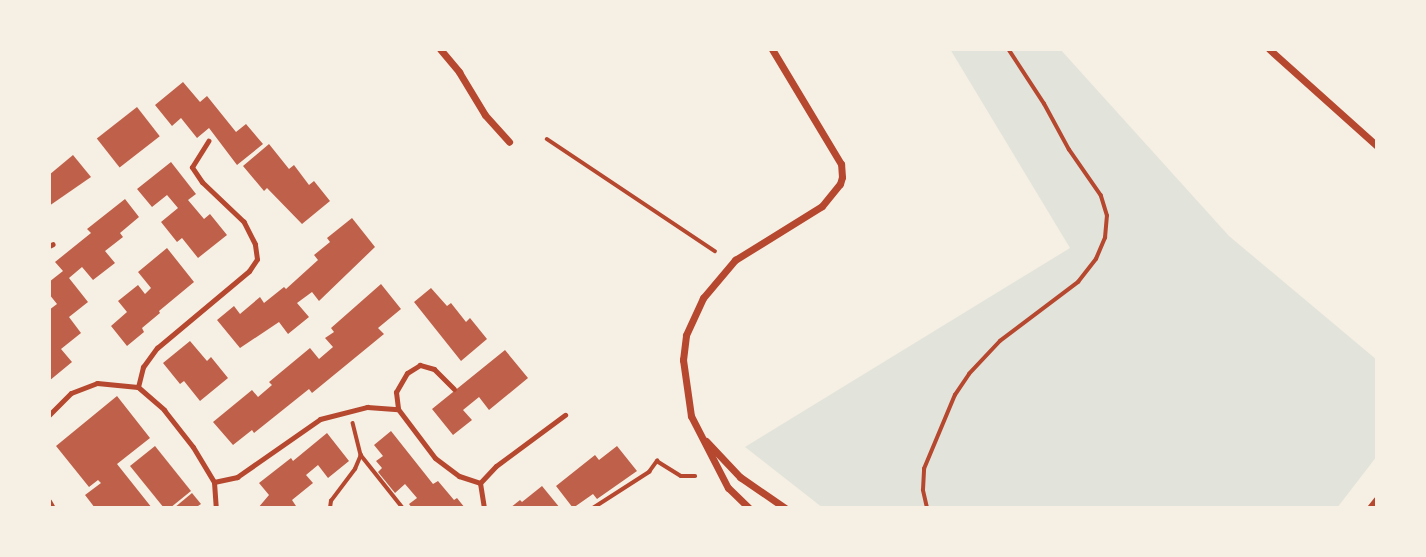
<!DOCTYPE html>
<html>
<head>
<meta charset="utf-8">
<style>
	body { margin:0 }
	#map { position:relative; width:1426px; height:557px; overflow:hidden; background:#f6efe4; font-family:"DM Sans",sans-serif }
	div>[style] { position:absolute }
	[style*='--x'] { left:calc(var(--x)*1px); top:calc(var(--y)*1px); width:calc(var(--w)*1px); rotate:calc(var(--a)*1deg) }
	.green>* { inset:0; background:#e2e4dc }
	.building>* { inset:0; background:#bf614a; transform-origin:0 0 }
	.path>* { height:3.5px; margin:-1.75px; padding:0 1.75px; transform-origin:1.75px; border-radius:1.75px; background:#b5482f }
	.service>* { height:5px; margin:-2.5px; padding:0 2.5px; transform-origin:2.5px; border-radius:2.5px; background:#b5482f }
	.minor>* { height:7px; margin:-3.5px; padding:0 3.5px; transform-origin:3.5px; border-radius:3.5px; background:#b5482f }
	span { translate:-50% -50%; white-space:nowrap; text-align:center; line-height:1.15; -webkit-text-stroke:7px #f6efe4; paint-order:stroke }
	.frame { position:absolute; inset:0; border:51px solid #f6efe4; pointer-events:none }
</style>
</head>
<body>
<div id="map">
	<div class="green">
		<i style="clip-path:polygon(950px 49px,1060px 49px,1229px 236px,1377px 360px,1377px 456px,1337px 508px,823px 508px,745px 447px,1070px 248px)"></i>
	</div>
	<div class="building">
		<i style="clip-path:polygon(183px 82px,200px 102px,207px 96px,236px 132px,246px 124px,263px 144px,237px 165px,209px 128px,197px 138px,181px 118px,172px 126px,155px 105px)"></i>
		<i style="left:137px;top:107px;width:37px;height:51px;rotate:52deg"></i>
		<i style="clip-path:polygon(269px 144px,289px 169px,294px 165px,309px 185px,314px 181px,330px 201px,302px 224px,267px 188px,264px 191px,243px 166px)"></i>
		<i style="clip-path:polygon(73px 155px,91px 177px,49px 206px,49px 175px)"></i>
		<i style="clip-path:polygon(171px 162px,196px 194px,188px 200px,204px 219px,210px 214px,227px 235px,198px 258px,182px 238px,177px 242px,161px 222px,178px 208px,167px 195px,152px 207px,137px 189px)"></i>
		<i style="clip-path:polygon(125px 199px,139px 217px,120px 233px,123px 237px,105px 251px,115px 263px,93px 280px,82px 267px,69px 278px,88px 302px,69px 317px,81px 333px,61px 349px,72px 362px,49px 381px,49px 310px,57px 304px,49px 294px,49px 282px,63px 271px,55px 262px,91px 233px,87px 229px)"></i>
		<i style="clip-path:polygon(352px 218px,375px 247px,319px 301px,312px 292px,297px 303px,309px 317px,288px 334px,279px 322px,240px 348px,217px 320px,234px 306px,240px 314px,260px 297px,264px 303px,284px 287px,286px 289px,318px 260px,314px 255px,330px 242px,327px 238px)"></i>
		<i style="clip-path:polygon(167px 248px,194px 282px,159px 311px,160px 313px,142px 328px,144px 332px,127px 346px,111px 326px,127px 312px,118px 301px,138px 285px,145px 294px,151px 288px,138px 272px)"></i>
		<i style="clip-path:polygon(381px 284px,401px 309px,378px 328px,384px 334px,312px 393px,309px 389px,254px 433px,252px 430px,233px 445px,213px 422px,252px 390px,258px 397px,272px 385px,269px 382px,310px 348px,319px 359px,333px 347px,325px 338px,334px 332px,331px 328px)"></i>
		<i style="clip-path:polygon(431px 288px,447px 306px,451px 303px,466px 322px,470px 318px,487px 339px,461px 361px,414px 302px)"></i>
		<i style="clip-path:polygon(190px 341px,207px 361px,211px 357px,228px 378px,200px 401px,184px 381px,180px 384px,163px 363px)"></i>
		<i style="clip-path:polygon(505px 350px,528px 378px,489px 410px,479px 397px,463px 410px,472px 420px,453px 435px,432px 409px)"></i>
		<i style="clip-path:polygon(117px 396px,150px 438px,117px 464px,152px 508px,95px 508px,85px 495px,101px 483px,98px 480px,89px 487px,56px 446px)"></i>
		<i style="clip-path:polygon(391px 431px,433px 484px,438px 481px,454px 500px,457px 498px,465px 508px,412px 508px,409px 504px,417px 498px,405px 484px,395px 493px,378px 472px,382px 468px,376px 461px,383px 456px,374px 445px)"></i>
		<i style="clip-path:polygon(327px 433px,349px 461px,328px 478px,318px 465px,306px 475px,313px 483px,292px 500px,296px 506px,294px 508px,258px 508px,269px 495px,259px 483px,291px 458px,293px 461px)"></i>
		<i style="clip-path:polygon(155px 446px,191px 491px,170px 508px,164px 508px,130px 466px)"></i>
		<i style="clip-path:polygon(617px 446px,637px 471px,597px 499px,593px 494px,573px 508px,556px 486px,595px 455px,599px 460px)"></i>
		<i style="clip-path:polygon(542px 486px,560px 508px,510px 508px,520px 500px,522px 502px)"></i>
		<i style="clip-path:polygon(192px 493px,201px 504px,195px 508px,174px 508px)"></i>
	</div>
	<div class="path">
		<i style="--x:547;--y:139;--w:202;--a:33.7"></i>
		<i style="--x:353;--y:423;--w:33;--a:76"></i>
		<i style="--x:361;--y:455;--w:68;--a:51.6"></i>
		<i style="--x:330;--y:508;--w:7;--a:-82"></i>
		<i style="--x:331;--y:501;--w:40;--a:-53"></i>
		<i style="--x:355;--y:469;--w:15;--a:-67"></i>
		<i style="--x:593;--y:508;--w:67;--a:-32.7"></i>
		<i style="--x:649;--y:472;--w:14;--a:-54"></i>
		<i style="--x:657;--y:461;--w:28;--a:32"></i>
		<i style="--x:681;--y:476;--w:14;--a:0"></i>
		<i style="--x:927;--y:508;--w:18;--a:-103"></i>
		<i style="--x:923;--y:490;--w:21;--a:-87"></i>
		<i style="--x:924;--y:469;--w:80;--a:-67.3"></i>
		<i style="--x:955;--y:395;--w:25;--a:-56"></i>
		<i style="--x:969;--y:374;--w:45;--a:-46.8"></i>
		<i style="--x:1000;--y:341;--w:98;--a:-37.1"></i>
		<i style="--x:1078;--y:282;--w:29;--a:-52"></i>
		<i style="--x:1096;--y:259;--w:23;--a:-67"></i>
		<i style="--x:1105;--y:238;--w:22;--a:-85"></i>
		<i style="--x:1107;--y:216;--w:21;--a:-107"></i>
		<i style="--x:1101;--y:196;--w:56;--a:-124.8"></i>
		<i style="--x:1069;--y:150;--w:52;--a:-118.5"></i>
		<i style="--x:1044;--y:104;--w:66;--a:-123.2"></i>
	</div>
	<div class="service">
		<i style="--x:49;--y:246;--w:4;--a:-27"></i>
		<i style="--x:138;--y:387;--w:21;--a:-76"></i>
		<i style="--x:143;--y:367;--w:24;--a:-54"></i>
		<i style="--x:157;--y:348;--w:120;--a:-39.9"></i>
		<i style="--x:249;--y:271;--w:14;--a:-56"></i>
		<i style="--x:257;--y:259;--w:15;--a:-98"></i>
		<i style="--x:255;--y:244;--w:25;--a:-117"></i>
		<i style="--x:244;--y:222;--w:58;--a:-136.4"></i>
		<i style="--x:202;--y:182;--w:18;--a:-124"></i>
		<i style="--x:192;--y:167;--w:31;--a:-58"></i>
		<i style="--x:454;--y:389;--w:28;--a:-135"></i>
		<i style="--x:434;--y:369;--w:15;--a:-164"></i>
		<i style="--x:420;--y:365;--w:15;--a:148"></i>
		<i style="--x:407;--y:373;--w:22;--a:120"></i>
		<i style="--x:396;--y:392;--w:17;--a:83"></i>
		<i style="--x:398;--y:409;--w:61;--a:52.9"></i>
		<i style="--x:435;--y:458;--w:30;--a:37"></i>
		<i style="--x:459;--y:476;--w:22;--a:18"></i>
		<i style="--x:49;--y:415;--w:31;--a:-45"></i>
		<i style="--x:71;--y:393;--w:28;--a:-21"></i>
		<i style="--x:97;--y:383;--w:41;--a:5.6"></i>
		<i style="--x:138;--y:387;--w:35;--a:41"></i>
		<i style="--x:164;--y:410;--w:47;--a:51.9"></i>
		<i style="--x:193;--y:447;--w:41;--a:59"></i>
		<i style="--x:214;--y:482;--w:26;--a:86"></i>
		<i style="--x:214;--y:482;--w:24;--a:-12"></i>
		<i style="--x:237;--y:477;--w:101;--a:-34.9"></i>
		<i style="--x:320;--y:419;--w:49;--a:-14.3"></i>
		<i style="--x:367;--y:407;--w:31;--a:4"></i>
		<i style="--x:49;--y:501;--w:8;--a:60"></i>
		<i style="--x:484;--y:508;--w:25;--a:-99"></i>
		<i style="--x:480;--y:483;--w:23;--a:-47"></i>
		<i style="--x:496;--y:466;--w:86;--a:-36.5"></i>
	</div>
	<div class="minor">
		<i style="--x:440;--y:49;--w:30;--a:50"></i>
		<i style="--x:459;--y:72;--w:50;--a:58.8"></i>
		<i style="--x:485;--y:115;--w:36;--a:48"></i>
		<i style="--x:1269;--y:49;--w:145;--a:41.9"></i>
		<i style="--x:706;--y:441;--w:50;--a:46.6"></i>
		<i style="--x:740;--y:477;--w:55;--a:34.6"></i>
		<i style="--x:749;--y:508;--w:29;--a:-136"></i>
		<i style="--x:728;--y:488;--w:81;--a:-117.2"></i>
		<i style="--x:691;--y:416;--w:57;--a:-98.1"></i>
		<i style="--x:683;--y:360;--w:25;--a:-83"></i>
		<i style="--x:686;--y:335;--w:41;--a:-65.3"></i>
		<i style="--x:703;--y:298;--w:50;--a:-49.9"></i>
		<i style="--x:735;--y:260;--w:102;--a:-31.8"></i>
		<i style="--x:822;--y:206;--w:28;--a:-51"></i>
		<i style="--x:840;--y:184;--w:7;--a:-74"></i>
		<i style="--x:842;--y:177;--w:13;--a:-94"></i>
		<i style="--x:841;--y:164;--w:134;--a:-121"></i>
		<i style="--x:1370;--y:508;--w:11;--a:-52"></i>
	</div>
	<div class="frame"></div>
</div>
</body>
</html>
